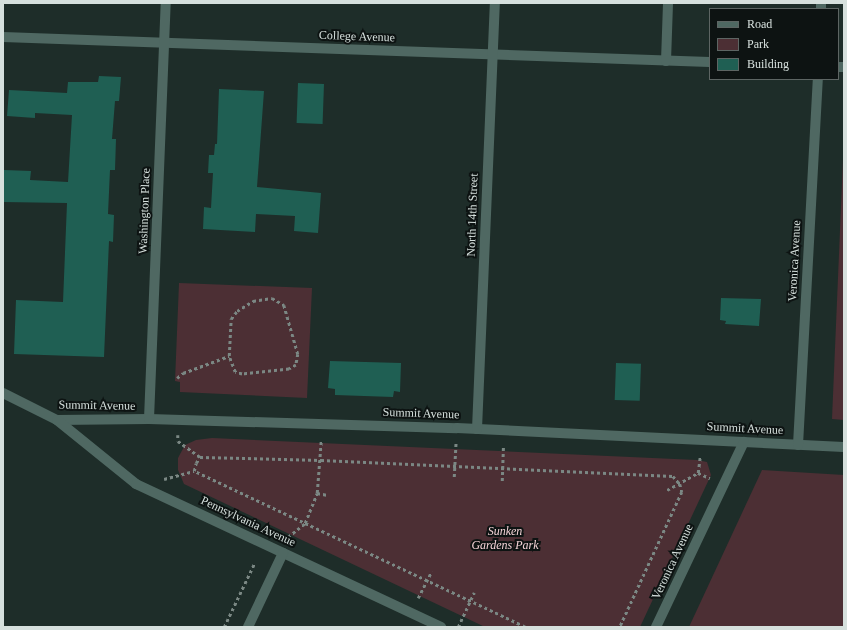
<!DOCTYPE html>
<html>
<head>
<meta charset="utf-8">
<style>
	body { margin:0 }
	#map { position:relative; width:847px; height:630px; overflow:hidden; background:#1e2d29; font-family:Georgia,serif }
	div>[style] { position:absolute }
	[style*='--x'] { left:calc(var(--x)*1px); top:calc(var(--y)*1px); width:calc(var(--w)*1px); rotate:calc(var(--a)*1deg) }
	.green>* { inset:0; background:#4c2f34 }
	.building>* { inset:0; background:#1f5f53; transform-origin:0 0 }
	.path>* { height:2.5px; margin-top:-1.25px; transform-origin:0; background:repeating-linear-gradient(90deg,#7b8884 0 3px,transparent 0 6px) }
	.minor>* { height:10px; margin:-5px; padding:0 5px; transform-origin:5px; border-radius:5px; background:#4f6862 }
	span { translate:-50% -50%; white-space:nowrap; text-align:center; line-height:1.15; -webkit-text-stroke:4px #0d1312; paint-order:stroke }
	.street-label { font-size:12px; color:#d6e0dd }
	.park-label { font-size:12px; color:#f5d3d7; font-style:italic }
	.frame { position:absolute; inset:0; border:4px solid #d6e0dd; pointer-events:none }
	.legend { position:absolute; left:709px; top:8px; width:130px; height:72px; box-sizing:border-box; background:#0d1312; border:1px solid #5d6563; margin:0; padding:5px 7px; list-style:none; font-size:12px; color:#d6e0dd }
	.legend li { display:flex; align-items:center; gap:8px; height:20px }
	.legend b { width:20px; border:1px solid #5d6563 }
</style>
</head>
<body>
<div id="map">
	<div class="green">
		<i style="clip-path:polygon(844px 136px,844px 420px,832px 419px)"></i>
		<i style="clip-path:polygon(179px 283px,312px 288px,307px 398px,180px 392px,180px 382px,175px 381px)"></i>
		<i style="clip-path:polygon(212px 438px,697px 460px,707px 462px,711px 475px,640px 627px,485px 627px,184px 484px,178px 470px,178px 458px,185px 445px,196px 440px)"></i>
		<i style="clip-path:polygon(762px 470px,844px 475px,844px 627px,689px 627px)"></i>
	</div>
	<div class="building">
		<i style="clip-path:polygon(99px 76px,121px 77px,119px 101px,115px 101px,112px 139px,116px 139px,115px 170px,110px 170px,108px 214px,114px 215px,113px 242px,109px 241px,104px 357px,14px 354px,16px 300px,63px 302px,67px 203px,3px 202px,4px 170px,31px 171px,30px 180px,68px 182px,72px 115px,35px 113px,35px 118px,7px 116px,9px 90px,67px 93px,68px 82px,98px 82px)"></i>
		<i style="left:298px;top:83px;width:26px;height:40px;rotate:2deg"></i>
		<i style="clip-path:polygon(219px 89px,264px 91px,257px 187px,321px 193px,318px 233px,294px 231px,295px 216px,256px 214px,255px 232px,203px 229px,204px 207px,211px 208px,213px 173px,208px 173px,209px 155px,214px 155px,215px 144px,217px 144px)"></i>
		<i style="clip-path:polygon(721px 298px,761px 299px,759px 326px,725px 324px,726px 321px,720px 320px)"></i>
		<i style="clip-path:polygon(330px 361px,401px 363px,400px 392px,394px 391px,393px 397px,335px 395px,335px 389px,328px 388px)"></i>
		<i style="left:616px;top:363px;width:25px;height:37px;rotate:2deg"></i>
	</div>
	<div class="path">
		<i style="--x:272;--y:298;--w:14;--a:30"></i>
		<i style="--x:284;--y:305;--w:51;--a:74.1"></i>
		<i style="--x:298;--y:354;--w:11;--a:100"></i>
		<i style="--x:296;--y:365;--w:8;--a:150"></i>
		<i style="--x:289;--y:369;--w:47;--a:173.9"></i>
		<i style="--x:242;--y:374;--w:7;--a:-164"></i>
		<i style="--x:235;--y:372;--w:17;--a:-111"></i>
		<i style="--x:229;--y:356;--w:37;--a:-87"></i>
		<i style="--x:231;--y:319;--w:10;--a:-53"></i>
		<i style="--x:237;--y:311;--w:19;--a:-32"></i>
		<i style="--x:253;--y:301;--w:19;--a:-9"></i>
		<i style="--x:177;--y:378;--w:8;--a:-40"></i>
		<i style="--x:183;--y:373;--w:49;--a:-20.3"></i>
		<i style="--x:178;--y:435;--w:6;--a:90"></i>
		<i style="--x:178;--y:441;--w:27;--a:36"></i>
		<i style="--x:698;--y:473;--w:13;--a:23"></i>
		<i style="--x:454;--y:477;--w:34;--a:-87"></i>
		<i style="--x:164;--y:479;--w:31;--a:-15"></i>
		<i style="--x:502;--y:481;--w:34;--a:-88"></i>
		<i style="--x:667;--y:490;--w:35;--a:-29"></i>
		<i style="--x:698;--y:473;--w:16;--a:-83"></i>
		<i style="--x:317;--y:493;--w:11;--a:10"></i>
		<i style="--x:288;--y:537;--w:22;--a:-39"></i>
		<i style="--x:305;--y:523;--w:32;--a:-68"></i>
		<i style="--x:317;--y:493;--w:52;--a:-85.6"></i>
		<i style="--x:418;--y:598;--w:30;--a:-63"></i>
		<i style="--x:224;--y:627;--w:70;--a:-64.5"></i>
		<i style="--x:458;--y:627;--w:38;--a:-65"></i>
		<i style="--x:525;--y:627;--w:366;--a:-154.8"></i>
		<i style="--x:194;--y:471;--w:8;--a:-76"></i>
		<i style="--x:196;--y:463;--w:7;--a:-56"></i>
		<i style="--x:200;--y:457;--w:121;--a:1.4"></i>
		<i style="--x:321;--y:460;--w:352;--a:2.6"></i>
		<i style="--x:673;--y:476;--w:11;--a:49"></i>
		<i style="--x:680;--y:484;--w:8;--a:76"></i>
		<i style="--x:682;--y:492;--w:149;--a:114.7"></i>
	</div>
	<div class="minor">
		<i style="--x:821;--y:9;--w:6;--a:-90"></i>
		<i style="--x:3;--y:37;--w:707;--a:2.03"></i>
		<i style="--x:666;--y:61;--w:58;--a:-88"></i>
		<i style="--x:838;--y:67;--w:6;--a:0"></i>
		<i style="--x:3;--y:393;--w:60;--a:26.6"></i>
		<i style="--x:57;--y:420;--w:92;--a:-0.6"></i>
		<i style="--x:149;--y:419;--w:308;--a:1.7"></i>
		<i style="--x:457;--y:428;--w:387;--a:2.8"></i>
		<i style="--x:149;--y:419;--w:416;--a:-87.7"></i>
		<i style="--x:57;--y:420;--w:102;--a:39"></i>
		<i style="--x:136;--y:484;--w:337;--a:25.1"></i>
		<i style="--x:477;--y:429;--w:426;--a:-87.6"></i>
		<i style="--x:798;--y:445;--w:367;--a:-86.9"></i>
		<i style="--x:248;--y:627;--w:82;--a:-64.7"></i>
		<i style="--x:656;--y:627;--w:205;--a:-64.6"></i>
	</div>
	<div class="street-label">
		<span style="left:357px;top:37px;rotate:2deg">College Avenue</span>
		<span style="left:145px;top:211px;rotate:-88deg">Washington Place</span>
		<span style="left:473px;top:215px;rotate:-88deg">North 14th Street</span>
		<span style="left:795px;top:261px;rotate:-87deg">Veronica Avenue</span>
		<span style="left:97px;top:406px;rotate:1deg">Summit Avenue</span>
		<span style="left:421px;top:414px;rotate:2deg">Summit Avenue</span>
		<span style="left:745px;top:429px;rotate:3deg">Summit Avenue</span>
		<span style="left:248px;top:522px;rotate:25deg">Pennsylvania Avenue</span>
		<span style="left:673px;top:562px;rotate:-65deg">Veronica Avenue</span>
	</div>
	<div class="park-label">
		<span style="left:505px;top:539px">Sunken<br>Gardens Park</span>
	</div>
	<div class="frame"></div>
	<ul class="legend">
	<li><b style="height:5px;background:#4f6862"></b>Road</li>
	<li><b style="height:11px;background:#4c2f34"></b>Park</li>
	<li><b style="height:11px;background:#1f5f53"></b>Building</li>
	</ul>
</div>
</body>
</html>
